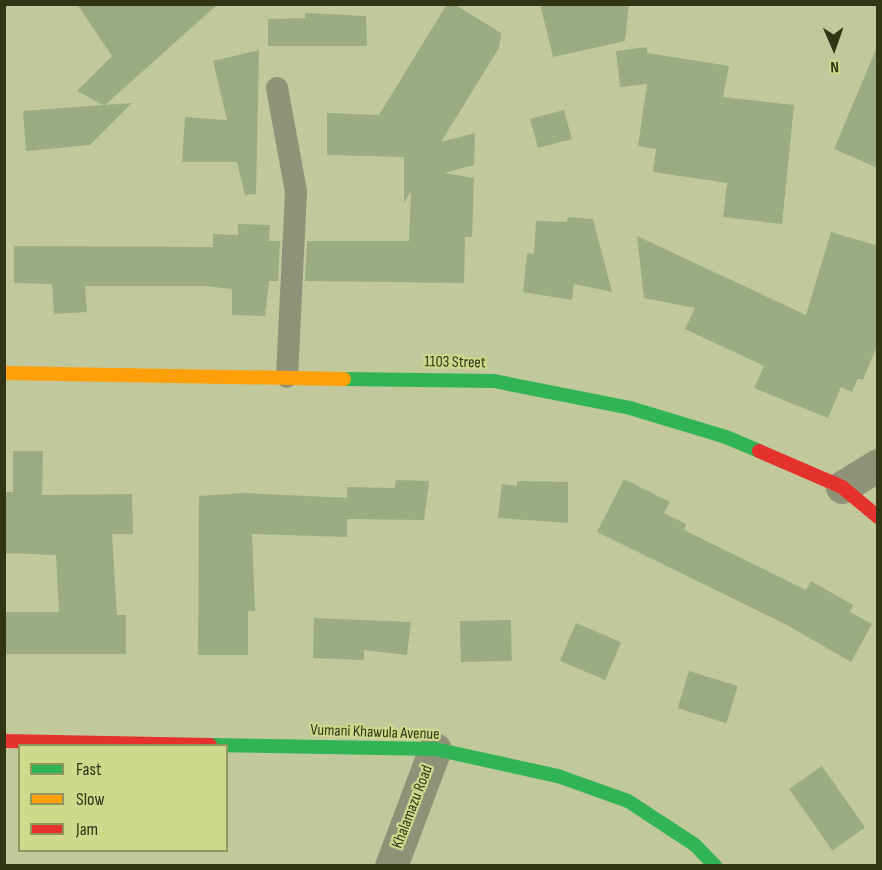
<!DOCTYPE html>
<html>
<head>
<meta charset="utf-8">
<style>
	body { margin:0 }
	#map { position:relative; width:882px; height:870px; overflow:hidden; background:#c1c89c; font-family:"Sofia Sans Condensed",sans-serif }
	div>[style] { position:absolute }
	[style*='--x'] { left:calc(var(--x)*1px); top:calc(var(--y)*1px); width:calc(var(--w)*1px); rotate:calc(var(--a)*1deg) }
	.building>* { inset:0; background:#9bab83; transform-origin:0 0 }
	.lane>* { height:22px; margin:-11px; padding:0 11px; transform-origin:11px; border-radius:11px; background:#8f9279 }
	.street>* { height:33px; margin:-16.5px; padding:0 16.5px; transform-origin:16.5px; border-radius:16.5px; background:#8f9279 }
	.fast>* { height:14px; margin:-7px; padding:0 7px; transform-origin:7px; border-radius:7px; background:#30b455 }
	.slow>* { height:14px; margin:-7px; padding:0 7px; transform-origin:7px; border-radius:7px; background:#ff9f0a }
	.jam>* { height:14px; margin:-7px; padding:0 7px; transform-origin:7px; border-radius:7px; background:#e5322d }
	span { translate:-50% -50%; white-space:nowrap; text-align:center; line-height:1.15; -webkit-text-stroke:4.5px #ced98b; paint-order:stroke }
	.street-label { font-size:16px; color:#313515 }
	.frame { position:absolute; inset:0; border:6px solid #313515; pointer-events:none }
	.legend { position:absolute; left:18px; top:744px; width:210px; height:108px; box-sizing:border-box; background:#ced98b; border:2px solid #8f975c; margin:0; padding:8px 10px; list-style:none; font-size:18px; color:#313515 }
	.legend li { display:flex; align-items:center; gap:12px; height:30px }
	.legend b { width:30px; border:2px solid #8f975c }
	.north { position:absolute; left:804px; top:18px; width:60px; height:60px; -webkit-text-stroke:4px #ced98b; paint-order:stroke; rotate:178deg; font-size:16px; font-weight:700; line-height:24px; text-align:center; color:#313515 }
	.north::after { content:''; display:block; margin:auto; width:21px; height:27px; background:#313515; clip-path:polygon(50% 0,100% 100%,50% 72%,0 100%) }
</style>
</head>
<body>
<div id="map">
	<div class="building">
		<i style="clip-path:polygon(77px 4px,218px 4px,105px 105px,132px 103px,90px 145px,26px 151px,23px 111px,103px 105px,77px 91px,112px 56px)"></i>
		<i style="clip-path:polygon(447px 4px,454px 4px,501px 33px,499px 48px,441px 142px,475px 133px,474px 165px,444px 173px,474px 178px,472px 237px,465px 237px,464px 283px,305px 281px,307px 241px,409px 241px,411px 191px,404px 203px,404px 157px,327px 155px,327px 113px,379px 115px)"></i>
		<i style="clip-path:polygon(540px 4px,629px 4px,625px 41px,553px 57px)"></i>
		<i style="clip-path:polygon(305px 13px,366px 16px,367px 46px,268px 46px,268px 19px,305px 18px)"></i>
		<i style="clip-path:polygon(647px 47px,647px 53px,729px 66px,723px 97px,794px 105px,782px 224px,723px 217px,727px 183px,653px 172px,656px 149px,638px 146px,647px 84px,620px 87px,616px 51px)"></i>
		<i style="clip-path:polygon(877px 47px,878px 47px,878px 168px,834px 149px)"></i>
		<i style="clip-path:polygon(259px 50px,256px 194px,245px 195px,237px 162px,182px 162px,185px 117px,227px 120px,213px 61px)"></i>
		<i style="left:564px;top:110px;width:30px;height:35px;rotate:75deg"></i>
		<i style="clip-path:polygon(568px 217px,593px 219px,612px 292px,574px 284px,572px 300px,523px 292px,527px 253px,534px 254px,536px 221px,567px 222px)"></i>
		<i style="clip-path:polygon(238px 224px,270px 225px,269px 241px,280px 241px,278px 281px,269px 281px,265px 316px,232px 315px,232px 289px,205px 286px,85px 286px,87px 312px,54px 314px,52px 284px,14px 283px,14px 246px,213px 247px,213px 234px,238px 235px)"></i>
		<i style="clip-path:polygon(831px 232px,878px 246px,878px 343px,863px 380px,858px 379px,852px 392px,841px 387px,828px 418px,754px 388px,764px 366px,685px 329px,695px 308px,644px 298px,637px 236px,806px 315px)"></i>
		<i style="clip-path:polygon(13px 451px,43px 451px,42px 495px,132px 494px,133px 534px,112px 534px,117px 615px,126px 615px,126px 654px,4px 654px,4px 612px,59px 612px,56px 555px,4px 553px,4px 492px,13px 492px)"></i>
		<i style="clip-path:polygon(624px 479px,670px 502px,664px 513px,686px 524px,684px 530px,806px 590px,811px 581px,853px 605px,850px 612px,872px 624px,851px 662px,787px 625px,597px 532px)"></i>
		<i style="clip-path:polygon(396px 480px,429px 481px,424px 520px,347px 519px,347px 537px,252px 534px,255px 611px,248px 611px,248px 655px,198px 655px,199px 496px,244px 493px,347px 498px,347px 487px,395px 488px)"></i>
		<i style="clip-path:polygon(517px 481px,568px 482px,568px 523px,498px 518px,502px 484px,517px 486px)"></i>
		<i style="clip-path:polygon(314px 618px,411px 622px,407px 655px,364px 650px,364px 660px,313px 658px)"></i>
		<i style="left:511px;top:620px;width:41px;height:51px;rotate:89deg"></i>
		<i style="left:576px;top:623px;width:49px;height:41px;rotate:23deg"></i>
		<i style="left:689px;top:671px;width:51px;height:39px;rotate:17deg"></i>
		<i style="left:822px;top:766px;width:75px;height:40px;rotate:55deg"></i>
	</div>
	<div class="lane">
		<i style="--x:277;--y:88;--w:106;--a:79.6"></i>
		<i style="--x:296;--y:192;--w:185;--a:92.8"></i>
	</div>
	<div class="street">
		<i style="--x:842;--y:487;--w:42;--a:-31.4"></i>
		<i style="--x:391;--y:866;--w:125;--a:-69.4"></i>
	</div>
	<div class="fast">
		<i style="--x:344;--y:379;--w:150;--a:0.8"></i>
		<i style="--x:494;--y:381;--w:139;--a:11.2"></i>
		<i style="--x:630;--y:408;--w:100;--a:16.8"></i>
		<i style="--x:726;--y:437;--w:36;--a:23"></i>
		<i style="--x:210;--y:745;--w:225;--a:1"></i>
		<i style="--x:435;--y:749;--w:126;--a:12.4"></i>
		<i style="--x:558;--y:776;--w:74;--a:19.7"></i>
		<i style="--x:628;--y:801;--w:80;--a:33.3"></i>
		<i style="--x:695;--y:845;--w:29;--a:46"></i>
	</div>
	<div class="slow">
		<i style="--x:4;--y:373;--w:340;--a:1"></i>
	</div>
	<div class="jam">
		<i style="--x:759;--y:451;--w:90;--a:23.4"></i>
		<i style="--x:842;--y:487;--w:47;--a:39.8"></i>
		<i style="--x:4;--y:741;--w:206;--a:1.1"></i>
	</div>
	<div class="street-label">
		<span style="left:455px;top:363px;rotate:1deg">1103 Street</span>
		<span style="left:375px;top:733px;rotate:2deg">Vumani Khawula Avenue</span>
		<span style="left:413px;top:807px;rotate:-69deg">Khalamazu Road</span>
	</div>
	<div class="frame"></div>
	<ul class="legend">
	<li><b style="height:8px;background:#30b455"></b>Fast</li>
	<li><b style="height:8px;background:#ff9f0a"></b>Slow</li>
	<li><b style="height:8px;background:#e5322d"></b>Jam</li>
	</ul>
	<div class="north">N</div>
</div>
</body>
</html>
